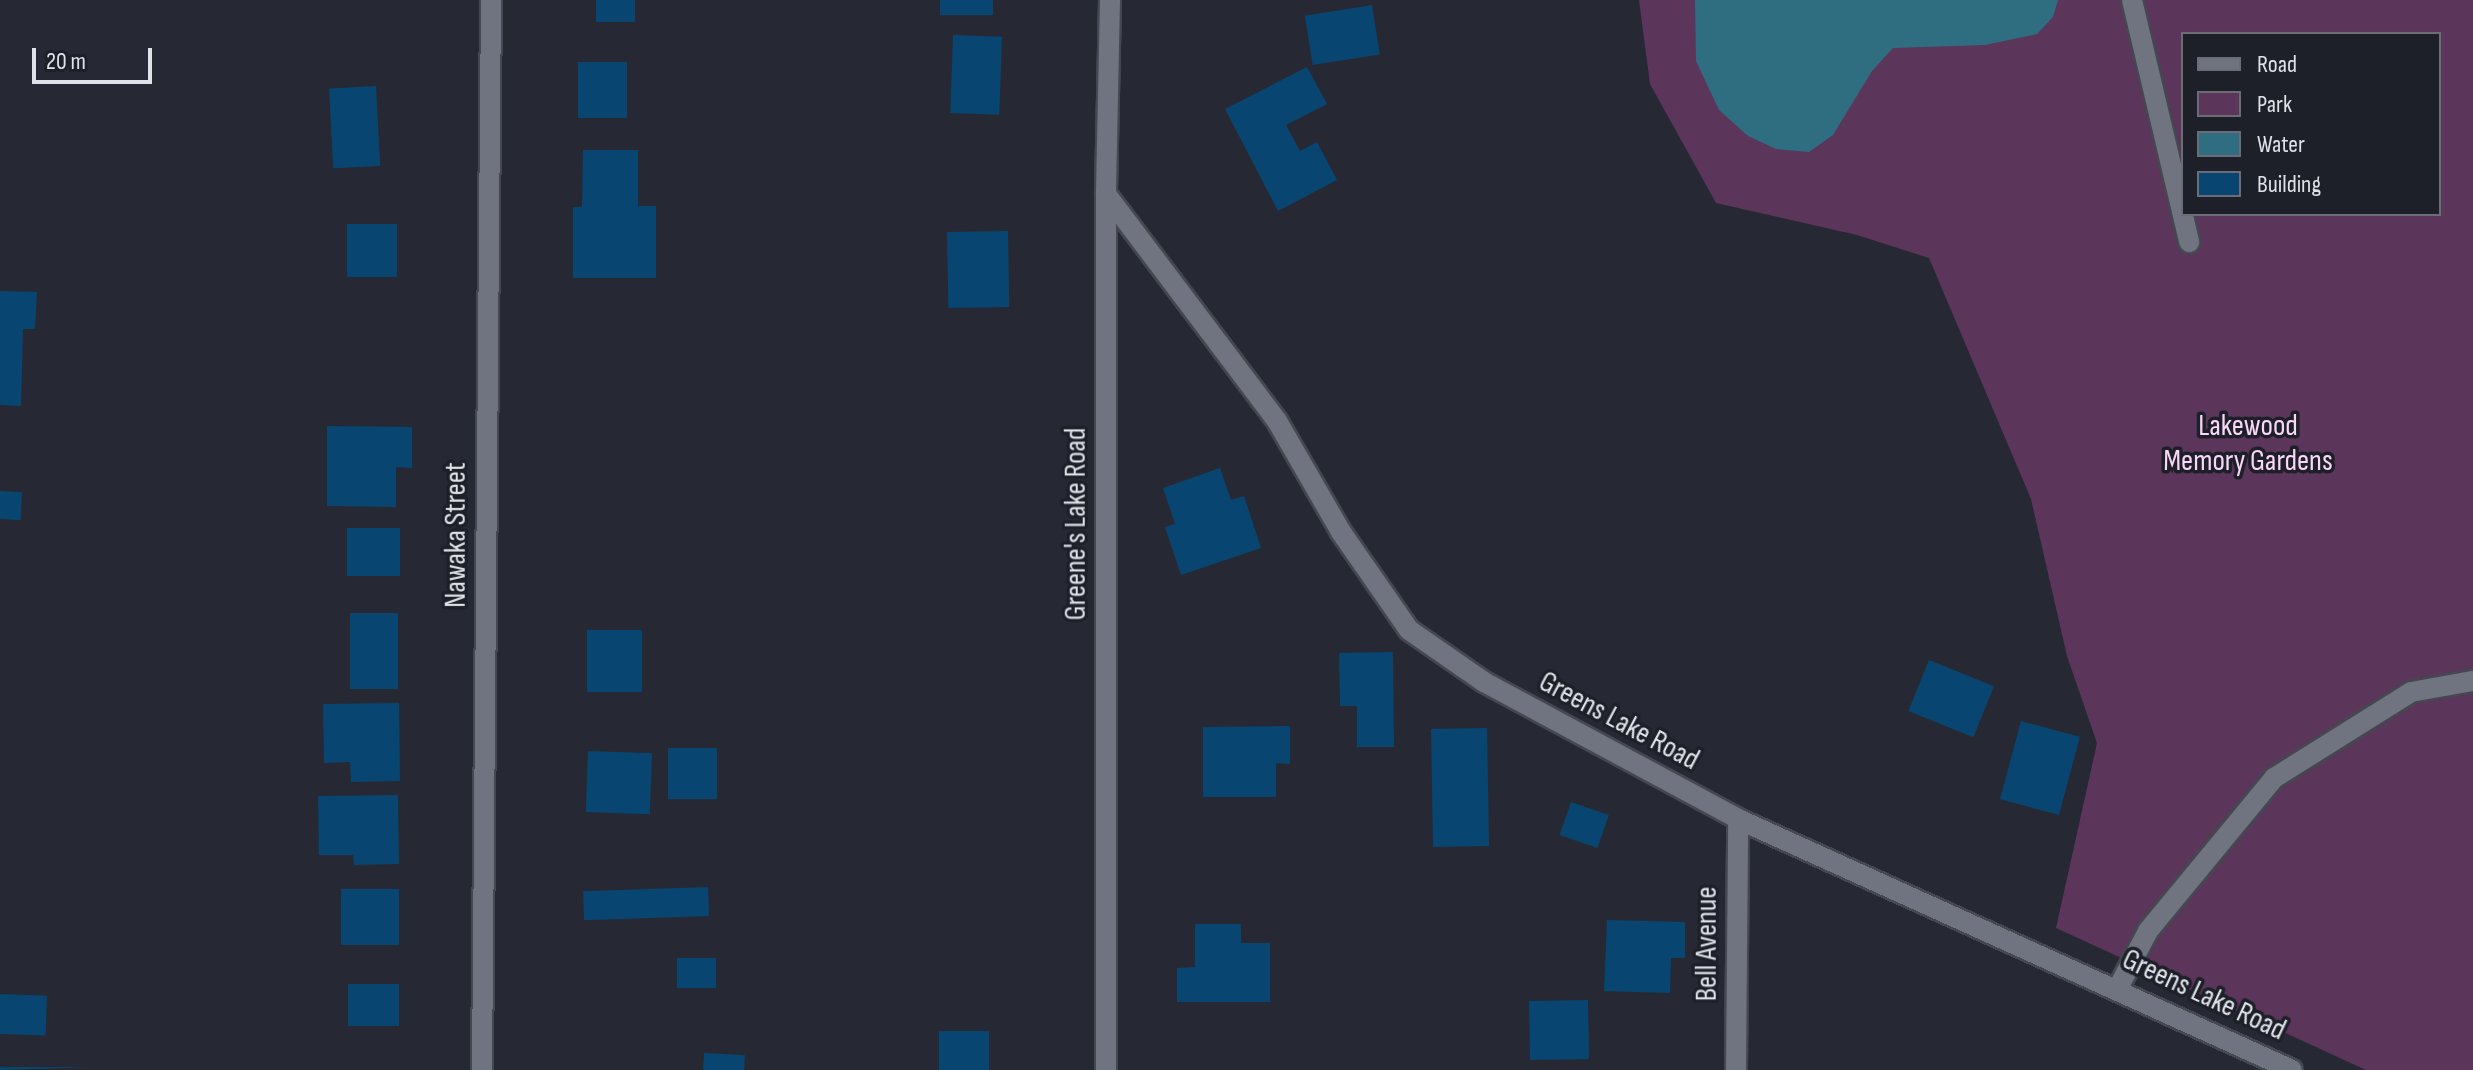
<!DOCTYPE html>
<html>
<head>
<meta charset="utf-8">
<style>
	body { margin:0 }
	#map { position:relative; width:2473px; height:1070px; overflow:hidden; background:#262933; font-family:"Sofia Sans Condensed",sans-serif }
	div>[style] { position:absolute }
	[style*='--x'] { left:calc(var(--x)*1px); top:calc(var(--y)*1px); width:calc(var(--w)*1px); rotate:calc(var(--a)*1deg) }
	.green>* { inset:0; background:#5c355b }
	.water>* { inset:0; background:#2f6e80 }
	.building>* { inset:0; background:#084671; transform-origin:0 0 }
	.roads { filter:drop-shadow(2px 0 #454751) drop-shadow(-2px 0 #454751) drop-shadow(0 2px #454751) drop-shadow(0 -2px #454751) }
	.service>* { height:20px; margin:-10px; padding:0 10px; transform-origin:10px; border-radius:10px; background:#707380 }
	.minor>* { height:20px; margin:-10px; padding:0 10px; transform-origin:10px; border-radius:10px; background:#707380 }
	.tertiary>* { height:20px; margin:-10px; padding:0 10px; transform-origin:10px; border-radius:10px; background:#707380 }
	span { translate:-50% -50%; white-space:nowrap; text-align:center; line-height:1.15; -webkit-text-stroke:7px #1d1f29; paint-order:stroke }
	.park-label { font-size:30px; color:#fad7f8 }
	.street-label { font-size:30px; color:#e0e2e9 }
	.legend { position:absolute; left:2181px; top:32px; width:260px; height:184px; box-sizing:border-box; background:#1d1f29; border:2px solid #6b6d76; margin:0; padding:10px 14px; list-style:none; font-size:24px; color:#e0e2e9 }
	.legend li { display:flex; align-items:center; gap:16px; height:40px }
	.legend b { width:40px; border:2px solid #6b6d76 }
	.scale { position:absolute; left:32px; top:48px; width:120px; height:36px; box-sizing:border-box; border:4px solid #e0e2e9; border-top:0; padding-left:10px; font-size:24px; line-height:28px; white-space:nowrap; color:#e0e2e9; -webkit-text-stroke:6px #1d1f29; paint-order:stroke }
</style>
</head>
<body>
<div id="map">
	<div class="green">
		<i style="clip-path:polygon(evenodd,1639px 0,2473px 0,2473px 1070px,2366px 1070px,2056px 928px,2097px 743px,2067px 656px,2031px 499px,1929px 258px,1857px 235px,1716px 203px,1650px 84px,1639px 0,2183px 34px,2439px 34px,2439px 214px,2183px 214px,2183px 34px)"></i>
	</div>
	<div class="water">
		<i style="clip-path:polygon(1695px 0,2058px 0,2053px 17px,2037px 34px,1985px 45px,1893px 48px,1872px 71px,1833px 135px,1809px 152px,1776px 149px,1748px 136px,1719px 110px,1696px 61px)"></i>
	</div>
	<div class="building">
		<i style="left:596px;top:0;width:39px;height:22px"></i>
		<i style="left:940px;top:0;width:53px;height:15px"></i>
		<i style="left:1372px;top:5px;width:50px;height:68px;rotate:81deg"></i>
		<i style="left:953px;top:35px;width:49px;height:78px;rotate:2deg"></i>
		<i style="left:578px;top:62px;width:49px;height:56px"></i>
		<i style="clip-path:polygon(1307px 67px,1327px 104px,1286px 125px,1300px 151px,1317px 142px,1337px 180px,1278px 211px,1225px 109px)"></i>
		<i style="left:376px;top:86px;width:80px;height:47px;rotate:87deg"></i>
		<i style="clip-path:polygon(583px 150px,638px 150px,638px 206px,656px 206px,656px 278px,573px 278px,573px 207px,582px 207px)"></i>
		<i style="left:397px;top:224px;width:53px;height:50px;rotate:90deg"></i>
		<i style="left:1008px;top:231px;width:76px;height:61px;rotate:89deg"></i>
		<i style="clip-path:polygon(0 291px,37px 292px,35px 329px,23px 329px,21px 406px,0 405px)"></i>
		<i style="clip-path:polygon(327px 426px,412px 427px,412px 468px,396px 467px,396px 507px,327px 506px)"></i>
		<i style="clip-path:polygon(1220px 468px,1231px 500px,1244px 496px,1261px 548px,1181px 575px,1165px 527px,1175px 524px,1163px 488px)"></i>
		<i style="left:0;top:491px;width:22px;height:28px;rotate:3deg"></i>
		<i style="left:400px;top:528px;width:48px;height:53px;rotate:90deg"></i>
		<i style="left:350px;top:613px;width:48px;height:76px"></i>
		<i style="left:587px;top:630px;width:55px;height:62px"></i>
		<i style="clip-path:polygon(1393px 652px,1394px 747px,1357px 747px,1357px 706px,1340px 706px,1339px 653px)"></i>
		<i style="left:1929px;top:660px;width:70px;height:55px;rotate:22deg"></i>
		<i style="clip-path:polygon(399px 703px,400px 781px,351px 782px,350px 762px,324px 763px,323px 704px)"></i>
		<i style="left:2021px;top:721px;width:61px;height:81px;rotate:15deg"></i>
		<i style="clip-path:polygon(1290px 726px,1290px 764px,1276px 763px,1276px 797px,1203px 797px,1203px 727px)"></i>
		<i style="left:1487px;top:728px;width:118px;height:56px;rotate:89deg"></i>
		<i style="left:668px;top:748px;width:49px;height:51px"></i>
		<i style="left:588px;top:751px;width:64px;height:61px;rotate:2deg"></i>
		<i style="clip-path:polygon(398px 795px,399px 864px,354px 865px,353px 855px,319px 855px,318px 796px)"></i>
		<i style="left:1571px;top:802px;width:40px;height:35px;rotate:19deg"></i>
		<i style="left:708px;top:887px;width:29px;height:125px;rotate:88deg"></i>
		<i style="left:341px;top:889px;width:58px;height:56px"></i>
		<i style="clip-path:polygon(1607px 920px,1685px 922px,1685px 958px,1671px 958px,1670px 993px,1604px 991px)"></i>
		<i style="clip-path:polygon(1195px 924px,1241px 924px,1241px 943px,1270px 943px,1270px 1002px,1177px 1002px,1177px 968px,1195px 967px)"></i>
		<i style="left:716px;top:958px;width:30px;height:39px;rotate:90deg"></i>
		<i style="left:399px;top:984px;width:42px;height:51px;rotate:90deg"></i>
		<i style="left:0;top:994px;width:47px;height:40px;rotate:2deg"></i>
		<i style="left:1588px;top:1000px;width:59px;height:59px;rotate:89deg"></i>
		<i style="left:939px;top:1031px;width:50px;height:39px"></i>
		<i style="left:704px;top:1053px;width:41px;height:17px;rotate:3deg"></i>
		<i style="clip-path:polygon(0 1067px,92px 1067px,0 1070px)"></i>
	</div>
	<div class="roads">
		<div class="service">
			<i style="--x:2132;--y:0;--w:249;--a:76.7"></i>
			<i style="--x:2118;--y:988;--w:64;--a:-62.2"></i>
			<i style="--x:2148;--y:931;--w:198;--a:-50.5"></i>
			<i style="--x:2274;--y:778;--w:162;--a:-32.1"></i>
			<i style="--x:2411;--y:692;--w:63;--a:-10.1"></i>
		</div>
		<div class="minor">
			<i style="--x:1106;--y:194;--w:876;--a:90"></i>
			<i style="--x:482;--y:1070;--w:1070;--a:-89.52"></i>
			<i style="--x:1736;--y:1070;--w:251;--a:-89.5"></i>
		</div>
		<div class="tertiary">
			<i style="--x:1110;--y:0;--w:194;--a:91.2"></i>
			<i style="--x:1106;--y:194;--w:284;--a:53"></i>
			<i style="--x:1277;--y:421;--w:128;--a:60"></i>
			<i style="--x:1341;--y:532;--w:119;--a:55.2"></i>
			<i style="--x:1409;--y:630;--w:91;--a:34.7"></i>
			<i style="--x:1484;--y:682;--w:289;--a:28.3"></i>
			<i style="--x:1738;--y:819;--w:608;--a:24.37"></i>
		</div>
	</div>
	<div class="park-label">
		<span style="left:2248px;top:443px">Lakewood<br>Memory Gardens</span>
	</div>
	<div class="street-label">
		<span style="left:1076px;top:524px;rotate:-90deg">Greene's Lake Road</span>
		<span style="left:456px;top:535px;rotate:-90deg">Nawaka Street</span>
		<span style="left:1619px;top:721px;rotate:28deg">Greens Lake Road</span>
		<span style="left:1707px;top:944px;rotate:-90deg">Bell Avenue</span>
		<span style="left:2204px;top:995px;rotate:25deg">Greens Lake Road</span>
	</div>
	<ul class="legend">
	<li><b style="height:10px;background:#707380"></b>Road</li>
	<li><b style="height:22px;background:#5c355b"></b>Park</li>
	<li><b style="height:22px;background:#2f6e80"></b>Water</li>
	<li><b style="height:22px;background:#084671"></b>Building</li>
	</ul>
	<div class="scale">20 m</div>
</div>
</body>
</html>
